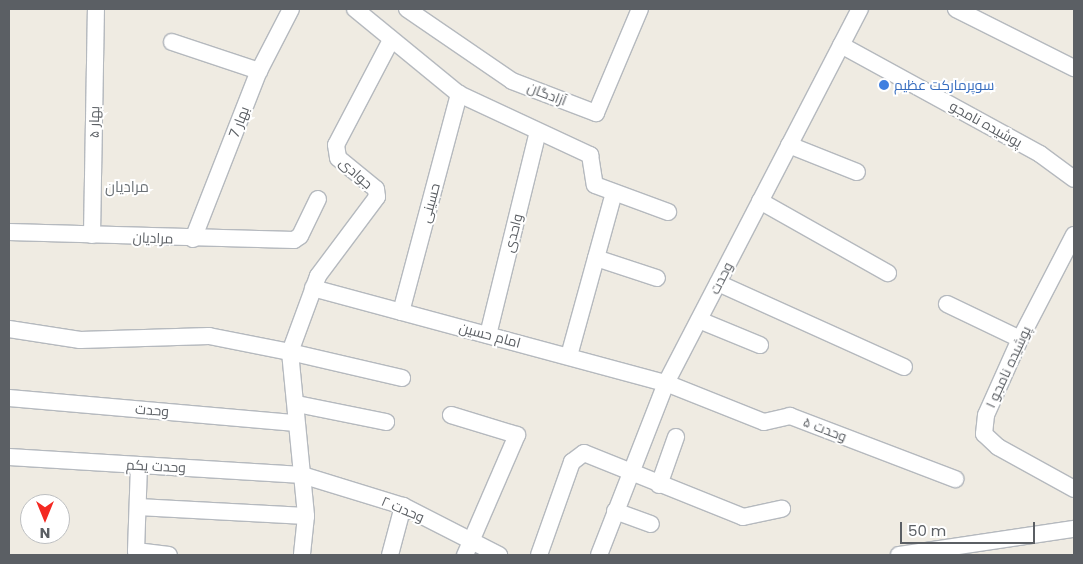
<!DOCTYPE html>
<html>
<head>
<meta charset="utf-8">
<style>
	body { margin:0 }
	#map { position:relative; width:1083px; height:564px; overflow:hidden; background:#efebe2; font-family:Poppins,Cairo,sans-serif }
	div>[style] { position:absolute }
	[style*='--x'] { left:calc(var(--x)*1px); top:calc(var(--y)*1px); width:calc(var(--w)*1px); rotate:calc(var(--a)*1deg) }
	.roads { filter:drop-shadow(1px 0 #b5b9be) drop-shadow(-1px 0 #b5b9be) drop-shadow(0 1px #b5b9be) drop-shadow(0 -1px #b5b9be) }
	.street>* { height:16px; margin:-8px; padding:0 8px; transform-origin:8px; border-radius:8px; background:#fff }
	.dots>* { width:14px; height:14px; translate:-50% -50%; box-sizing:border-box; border:2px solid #fff; border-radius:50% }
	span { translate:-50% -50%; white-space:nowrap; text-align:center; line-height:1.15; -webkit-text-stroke:4px #fff; paint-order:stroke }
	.shop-label { font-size:14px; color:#366cbe }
	.left { translate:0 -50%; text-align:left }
	.street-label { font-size:14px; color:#5b5f64 }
	.neighbourhood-label { font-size:15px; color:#6b7176 }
	.frame { position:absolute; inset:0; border:10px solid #5b5f64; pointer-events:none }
	.north { position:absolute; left:20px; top:494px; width:50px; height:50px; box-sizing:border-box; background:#fff; border:1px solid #bdbfc1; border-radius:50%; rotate:180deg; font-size:14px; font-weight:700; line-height:20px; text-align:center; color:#5b5f64 }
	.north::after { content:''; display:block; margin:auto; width:18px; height:22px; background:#f42922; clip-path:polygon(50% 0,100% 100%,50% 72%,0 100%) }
	.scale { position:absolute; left:900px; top:522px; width:135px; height:22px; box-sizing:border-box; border:2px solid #5b5f64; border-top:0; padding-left:6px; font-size:15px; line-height:18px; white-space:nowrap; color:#5b5f64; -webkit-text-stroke:4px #fff; paint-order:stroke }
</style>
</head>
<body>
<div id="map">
	<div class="roads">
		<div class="street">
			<i style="--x:355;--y:9;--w:134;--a:39.3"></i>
			<i style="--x:459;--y:94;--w:145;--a:25"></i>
			<i style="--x:590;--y:155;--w:30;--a:81"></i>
			<i style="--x:595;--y:185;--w:78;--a:20.3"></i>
			<i style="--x:407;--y:9;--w:127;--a:34.4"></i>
			<i style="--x:512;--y:81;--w:90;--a:20.9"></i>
			<i style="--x:596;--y:113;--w:113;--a:-67.1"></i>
			<i style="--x:956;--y:9;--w:132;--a:26.6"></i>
			<i style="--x:172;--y:42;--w:92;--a:18.4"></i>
			<i style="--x:390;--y:42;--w:116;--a:117.7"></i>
			<i style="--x:336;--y:145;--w:13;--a:81"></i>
			<i style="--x:338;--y:158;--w:49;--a:39.2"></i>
			<i style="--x:376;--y:189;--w:8;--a:83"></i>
			<i style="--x:377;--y:197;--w:99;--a:126.8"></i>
			<i style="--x:318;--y:276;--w:81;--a:110.2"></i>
			<i style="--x:290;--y:352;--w:115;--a:13.1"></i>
			<i style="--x:841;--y:45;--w:227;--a:28.7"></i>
			<i style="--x:1040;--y:154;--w:42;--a:36.3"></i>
			<i style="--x:789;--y:145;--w:73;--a:21.7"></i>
			<i style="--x:760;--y:201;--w:147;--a:29.4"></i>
			<i style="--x:9;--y:232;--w:285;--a:1.6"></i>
			<i style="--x:294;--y:240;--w:7;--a:-34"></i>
			<i style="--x:300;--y:236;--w:41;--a:-64.1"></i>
			<i style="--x:92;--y:235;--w:226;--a:-89"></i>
			<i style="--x:1074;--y:235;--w:117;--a:117.4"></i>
			<i style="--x:1020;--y:339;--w:83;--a:114.1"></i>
			<i style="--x:986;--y:415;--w:19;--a:96"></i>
			<i style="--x:984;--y:434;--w:19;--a:43"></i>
			<i style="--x:998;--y:447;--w:87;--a:28.9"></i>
			<i style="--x:193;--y:239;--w:180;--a:-68.6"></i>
			<i style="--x:259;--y:71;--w:70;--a:-62.7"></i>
			<i style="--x:596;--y:258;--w:64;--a:18.2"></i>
			<i style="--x:718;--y:283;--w:204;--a:24.3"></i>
			<i style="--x:313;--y:288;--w:366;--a:15.1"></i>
			<i style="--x:666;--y:383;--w:105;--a:21.7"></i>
			<i style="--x:764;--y:422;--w:27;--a:-13"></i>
			<i style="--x:790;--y:416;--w:177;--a:20.9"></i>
			<i style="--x:947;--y:304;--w:81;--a:25.6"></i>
			<i style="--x:401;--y:312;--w:226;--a:-75.1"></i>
			<i style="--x:699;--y:320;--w:66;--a:22.3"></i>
			<i style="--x:9;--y:329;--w:72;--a:8.8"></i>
			<i style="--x:80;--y:340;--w:129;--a:-1.8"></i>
			<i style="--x:209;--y:336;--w:83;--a:11.2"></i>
			<i style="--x:290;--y:352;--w:165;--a:84.4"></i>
			<i style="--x:306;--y:516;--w:39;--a:96"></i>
			<i style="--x:488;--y:335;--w:209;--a:-76.2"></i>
			<i style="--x:569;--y:356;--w:169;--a:-74.6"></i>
			<i style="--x:9;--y:398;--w:288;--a:5"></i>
			<i style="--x:297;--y:404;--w:91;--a:11.4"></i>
			<i style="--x:451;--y:415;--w:69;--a:16.9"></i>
			<i style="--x:517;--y:435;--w:131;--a:113.4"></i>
			<i style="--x:9;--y:457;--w:294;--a:3.5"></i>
			<i style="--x:302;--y:475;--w:106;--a:17.1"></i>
			<i style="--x:403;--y:506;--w:108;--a:27"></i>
			<i style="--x:139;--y:465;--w:86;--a:92"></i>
			<i style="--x:136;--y:551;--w:33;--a:7"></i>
			<i style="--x:659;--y:485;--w:51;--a:-70.5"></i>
			<i style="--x:138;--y:507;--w:168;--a:3.1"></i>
			<i style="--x:615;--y:511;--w:38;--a:20"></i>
			<i style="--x:390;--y:555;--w:51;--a:-75.1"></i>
			<i style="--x:539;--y:555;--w:99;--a:-70.5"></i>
			<i style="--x:572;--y:462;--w:15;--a:-37"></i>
			<i style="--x:584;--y:453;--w:171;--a:21.9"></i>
			<i style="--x:743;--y:517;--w:40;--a:-12"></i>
			<i style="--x:599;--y:555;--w:185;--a:-68.7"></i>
			<i style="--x:666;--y:383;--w:421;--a:-62.6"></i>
			<i style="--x:899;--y:555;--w:177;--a:-8.5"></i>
		</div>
	</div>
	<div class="dots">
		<i style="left:884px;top:85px;background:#3f7fe0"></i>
	</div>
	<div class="shop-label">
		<span class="left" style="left:894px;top:85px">سوپرمارکت عظیم</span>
	</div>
	<div class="street-label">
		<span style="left:547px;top:94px;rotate:21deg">آزادگان</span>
		<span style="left:94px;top:122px;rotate:-89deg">بهار ۵</span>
		<span style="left:239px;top:122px;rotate:-69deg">بهار 7</span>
		<span style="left:986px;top:124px;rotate:29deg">پوشیده نامجو</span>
		<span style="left:356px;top:173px;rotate:42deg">جوادی</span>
		<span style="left:430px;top:203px;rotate:-75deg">حسینی</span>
		<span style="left:513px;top:233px;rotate:-76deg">واحدی</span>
		<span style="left:153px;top:238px;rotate:2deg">مرادیان</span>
		<span style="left:721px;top:278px;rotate:-63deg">وحدت</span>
		<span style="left:490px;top:335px;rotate:15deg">امام حسین</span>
		<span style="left:1008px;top:367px;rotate:-65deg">پوشیده نامجو ۱</span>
		<span style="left:152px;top:410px;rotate:5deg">وحدت</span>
		<span style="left:825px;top:429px;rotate:21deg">وحدت ۵</span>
		<span style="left:156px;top:466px;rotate:3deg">وحدت یکم</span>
		<span style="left:403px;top:509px;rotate:23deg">وحدت ۲</span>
	</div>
	<div class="neighbourhood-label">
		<span style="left:127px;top:187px">مرادیان</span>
	</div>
	<div class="frame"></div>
	<div class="north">N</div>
	<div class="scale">50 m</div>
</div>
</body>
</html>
